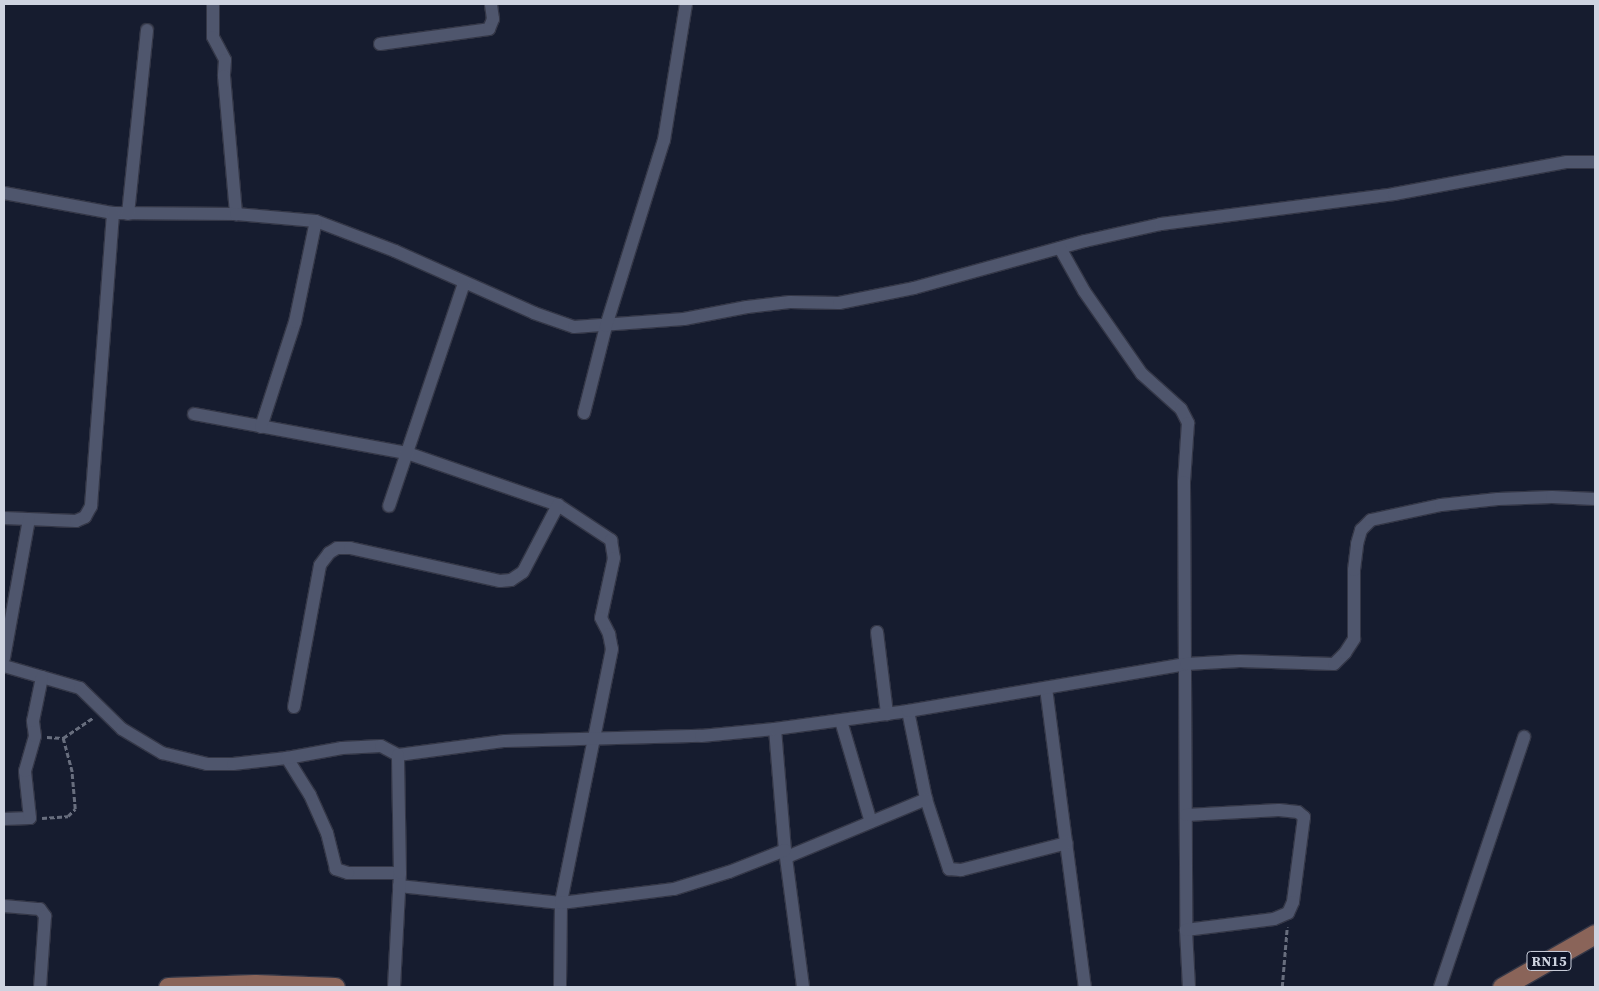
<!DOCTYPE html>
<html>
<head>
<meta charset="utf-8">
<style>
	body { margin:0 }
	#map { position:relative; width:1599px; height:991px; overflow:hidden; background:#161c2f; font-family:"Source Serif 4",serif }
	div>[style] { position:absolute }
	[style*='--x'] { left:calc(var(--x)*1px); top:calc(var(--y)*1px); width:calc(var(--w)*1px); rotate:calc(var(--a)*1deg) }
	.path>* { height:2.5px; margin-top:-1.25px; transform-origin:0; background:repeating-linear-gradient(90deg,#686e7e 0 5px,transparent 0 7.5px) }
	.roads { filter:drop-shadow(1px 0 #343747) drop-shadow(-1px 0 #343747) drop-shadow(0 1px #343747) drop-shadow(0 -1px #343747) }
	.street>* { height:12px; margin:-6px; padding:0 6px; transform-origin:6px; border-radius:6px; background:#4f566d }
	.primary>* { height:19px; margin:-9.5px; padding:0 9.5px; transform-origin:9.5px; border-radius:9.5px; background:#8a6459 }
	span { translate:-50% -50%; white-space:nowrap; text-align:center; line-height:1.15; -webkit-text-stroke:4.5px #0d1225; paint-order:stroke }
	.shield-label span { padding:1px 4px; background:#0d1225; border:1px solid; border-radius:4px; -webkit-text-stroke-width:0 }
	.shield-label { font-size:14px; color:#ced3e0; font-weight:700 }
	.frame { position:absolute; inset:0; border:5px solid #ced3e0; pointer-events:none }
</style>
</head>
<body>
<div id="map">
	<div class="path">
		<i style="--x:47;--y:737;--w:16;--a:4"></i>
		<i style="--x:42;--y:818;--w:26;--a:-4"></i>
		<i style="--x:68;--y:816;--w:10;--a:-45"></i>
		<i style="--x:75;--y:809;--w:37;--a:-95"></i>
		<i style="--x:72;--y:772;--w:35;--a:-105"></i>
		<i style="--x:63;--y:738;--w:36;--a:-34"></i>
		<i style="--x:1282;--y:987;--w:60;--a:-85.2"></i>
	</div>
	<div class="roads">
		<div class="street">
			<i style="--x:213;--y:4;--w:33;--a:90"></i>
			<i style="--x:213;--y:37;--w:26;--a:62"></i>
			<i style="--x:225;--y:60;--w:16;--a:94"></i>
			<i style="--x:224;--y:76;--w:139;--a:85"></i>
			<i style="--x:380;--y:44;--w:110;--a:-7.8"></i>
			<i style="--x:489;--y:29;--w:11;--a:-68"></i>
			<i style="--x:493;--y:19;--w:15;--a:-98"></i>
			<i style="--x:4;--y:193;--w:111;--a:10.4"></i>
			<i style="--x:113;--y:213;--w:123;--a:0.5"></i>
			<i style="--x:236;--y:214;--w:80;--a:5"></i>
			<i style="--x:316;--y:221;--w:85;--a:20.8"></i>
			<i style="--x:395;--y:251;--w:152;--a:24"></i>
			<i style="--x:534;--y:313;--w:42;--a:19.3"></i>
			<i style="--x:574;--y:327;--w:110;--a:-4.2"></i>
			<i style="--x:684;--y:319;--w:64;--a:-10.8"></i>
			<i style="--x:747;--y:307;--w:43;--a:-6.6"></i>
			<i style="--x:790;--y:302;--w:49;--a:1.2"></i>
			<i style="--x:839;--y:303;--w:76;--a:-11.3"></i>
			<i style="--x:914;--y:288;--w:177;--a:-15.4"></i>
			<i style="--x:1085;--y:241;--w:78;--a:-12.6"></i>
			<i style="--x:1161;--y:224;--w:235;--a:-7.3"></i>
			<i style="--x:1394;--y:194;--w:176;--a:-10.5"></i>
			<i style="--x:1567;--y:162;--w:28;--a:0"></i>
			<i style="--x:128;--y:214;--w:185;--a:-84.1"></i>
			<i style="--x:1060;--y:248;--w:49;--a:60.8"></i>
			<i style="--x:1084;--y:291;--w:101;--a:55.1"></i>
			<i style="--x:1142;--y:374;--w:52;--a:41.9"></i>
			<i style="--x:1181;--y:409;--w:16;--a:63"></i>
			<i style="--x:1188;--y:423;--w:59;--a:93.9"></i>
			<i style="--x:1184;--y:482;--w:448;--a:89.7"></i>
			<i style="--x:1186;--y:930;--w:57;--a:87"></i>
			<i style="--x:584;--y:413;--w:90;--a:-75.8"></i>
			<i style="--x:606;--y:326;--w:195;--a:-72.7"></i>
			<i style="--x:664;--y:140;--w:138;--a:-80.8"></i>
			<i style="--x:194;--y:414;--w:217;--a:10.4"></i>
			<i style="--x:407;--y:453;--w:160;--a:19"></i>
			<i style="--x:558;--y:505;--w:64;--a:33.4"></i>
			<i style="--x:611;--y:540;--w:18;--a:81"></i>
			<i style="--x:614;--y:558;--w:61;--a:102.2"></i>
			<i style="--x:601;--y:618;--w:18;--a:63"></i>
			<i style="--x:609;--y:634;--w:15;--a:79"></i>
			<i style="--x:612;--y:649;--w:259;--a:101.4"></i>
			<i style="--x:561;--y:903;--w:84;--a:90.7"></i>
			<i style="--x:261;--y:427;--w:110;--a:-72.1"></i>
			<i style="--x:295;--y:322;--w:103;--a:-78.3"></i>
			<i style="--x:389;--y:506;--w:235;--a:-71.4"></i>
			<i style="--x:4;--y:518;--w:72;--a:2.4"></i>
			<i style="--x:76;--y:521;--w:10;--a:-24"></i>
			<i style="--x:85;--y:517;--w:13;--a:-61"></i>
			<i style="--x:91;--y:506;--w:294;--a:-85.7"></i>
			<i style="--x:877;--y:632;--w:83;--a:83"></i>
			<i style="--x:4;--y:658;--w:141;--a:-79.8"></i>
			<i style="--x:4;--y:666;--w:79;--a:16.1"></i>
			<i style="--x:80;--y:688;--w:59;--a:44.3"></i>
			<i style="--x:122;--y:729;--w:47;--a:31"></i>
			<i style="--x:162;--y:753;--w:46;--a:13.7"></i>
			<i style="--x:207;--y:764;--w:26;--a:0"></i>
			<i style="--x:233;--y:764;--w:54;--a:-6.3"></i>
			<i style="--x:1046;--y:688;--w:302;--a:82.6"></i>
			<i style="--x:294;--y:707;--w:144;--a:-79.6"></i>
			<i style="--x:320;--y:565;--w:15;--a:-53"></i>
			<i style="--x:329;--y:553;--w:9;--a:-32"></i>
			<i style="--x:337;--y:548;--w:13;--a:0"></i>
			<i style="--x:350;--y:548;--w:154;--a:12.4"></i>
			<i style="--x:500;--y:581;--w:11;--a:-5"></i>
			<i style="--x:511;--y:580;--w:14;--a:-34"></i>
			<i style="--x:523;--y:572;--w:76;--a:-62.4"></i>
			<i style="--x:908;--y:711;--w:90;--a:78.4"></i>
			<i style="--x:926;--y:799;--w:74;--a:71.8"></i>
			<i style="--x:949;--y:869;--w:12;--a:5"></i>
			<i style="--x:961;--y:870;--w:109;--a:-14.3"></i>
			<i style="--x:841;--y:721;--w:105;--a:73.5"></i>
			<i style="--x:775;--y:729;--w:121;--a:85.3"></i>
			<i style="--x:785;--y:850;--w:138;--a:82.5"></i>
			<i style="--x:1186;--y:815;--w:93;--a:-3.1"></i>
			<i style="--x:1279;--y:810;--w:19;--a:6"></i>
			<i style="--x:1298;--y:812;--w:8;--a:40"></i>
			<i style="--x:1304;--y:817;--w:86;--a:97.4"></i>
			<i style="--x:1293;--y:902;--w:12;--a:114"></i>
			<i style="--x:1288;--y:913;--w:15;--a:157"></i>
			<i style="--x:1274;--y:919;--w:89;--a:172.9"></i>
			<i style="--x:4;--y:819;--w:26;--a:-2"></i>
			<i style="--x:30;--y:818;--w:47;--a:-96.1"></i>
			<i style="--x:25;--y:771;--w:36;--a:-74"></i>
			<i style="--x:35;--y:736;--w:15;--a:-98"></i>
			<i style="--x:33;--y:721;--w:45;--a:-78.4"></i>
			<i style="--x:787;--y:857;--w:151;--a:-22.6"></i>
			<i style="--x:400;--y:873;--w:52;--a:180"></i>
			<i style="--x:348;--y:873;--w:13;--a:-162"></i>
			<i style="--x:336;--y:869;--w:37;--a:-104"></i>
			<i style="--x:327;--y:833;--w:42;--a:-114.1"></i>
			<i style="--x:310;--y:795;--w:44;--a:-121.9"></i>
			<i style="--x:287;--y:758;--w:56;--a:-10.3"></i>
			<i style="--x:342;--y:748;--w:39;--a:-3"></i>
			<i style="--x:381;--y:746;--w:19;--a:28"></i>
			<i style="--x:398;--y:755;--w:108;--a:-7.5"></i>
			<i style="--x:505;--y:741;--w:196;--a:-1.5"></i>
			<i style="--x:701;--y:736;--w:74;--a:-5.4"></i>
			<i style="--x:775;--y:729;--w:134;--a:-7.7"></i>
			<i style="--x:908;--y:711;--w:282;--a:-9.6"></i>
			<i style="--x:1186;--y:664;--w:54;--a:-3.2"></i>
			<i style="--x:1240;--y:661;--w:94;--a:1.8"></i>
			<i style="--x:1334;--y:664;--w:16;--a:-45"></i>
			<i style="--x:1345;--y:653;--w:17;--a:-57"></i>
			<i style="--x:1354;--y:639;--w:69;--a:-90"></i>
			<i style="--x:1354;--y:570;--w:26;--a:-83"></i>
			<i style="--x:1357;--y:544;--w:15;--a:-74"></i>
			<i style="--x:1361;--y:530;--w:14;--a:-45"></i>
			<i style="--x:1371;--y:520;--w:72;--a:-12.1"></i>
			<i style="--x:1441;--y:505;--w:57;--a:-6"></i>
			<i style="--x:1498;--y:499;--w:54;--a:-2.1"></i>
			<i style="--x:1552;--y:497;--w:43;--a:2.7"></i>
			<i style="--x:399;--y:886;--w:163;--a:6"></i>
			<i style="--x:561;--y:903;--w:114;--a:-7.1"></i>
			<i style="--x:674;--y:889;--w:58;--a:-17.2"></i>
			<i style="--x:729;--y:872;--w:60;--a:-21.4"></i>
			<i style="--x:4;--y:906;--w:36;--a:5"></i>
			<i style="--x:40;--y:909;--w:9;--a:54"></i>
			<i style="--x:45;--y:916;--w:71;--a:94"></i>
			<i style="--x:394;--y:987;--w:114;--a:-87"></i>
			<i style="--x:400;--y:873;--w:118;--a:-91"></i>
			<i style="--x:1440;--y:987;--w:264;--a:-71.4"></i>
		</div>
		<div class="primary">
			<i style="--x:168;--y:987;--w:87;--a:-2"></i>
			<i style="--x:255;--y:984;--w:80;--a:2.1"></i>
			<i style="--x:1502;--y:987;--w:107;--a:-29.7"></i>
		</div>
	</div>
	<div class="shield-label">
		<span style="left:1549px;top:961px">RN15</span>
	</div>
	<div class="frame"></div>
</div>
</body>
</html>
